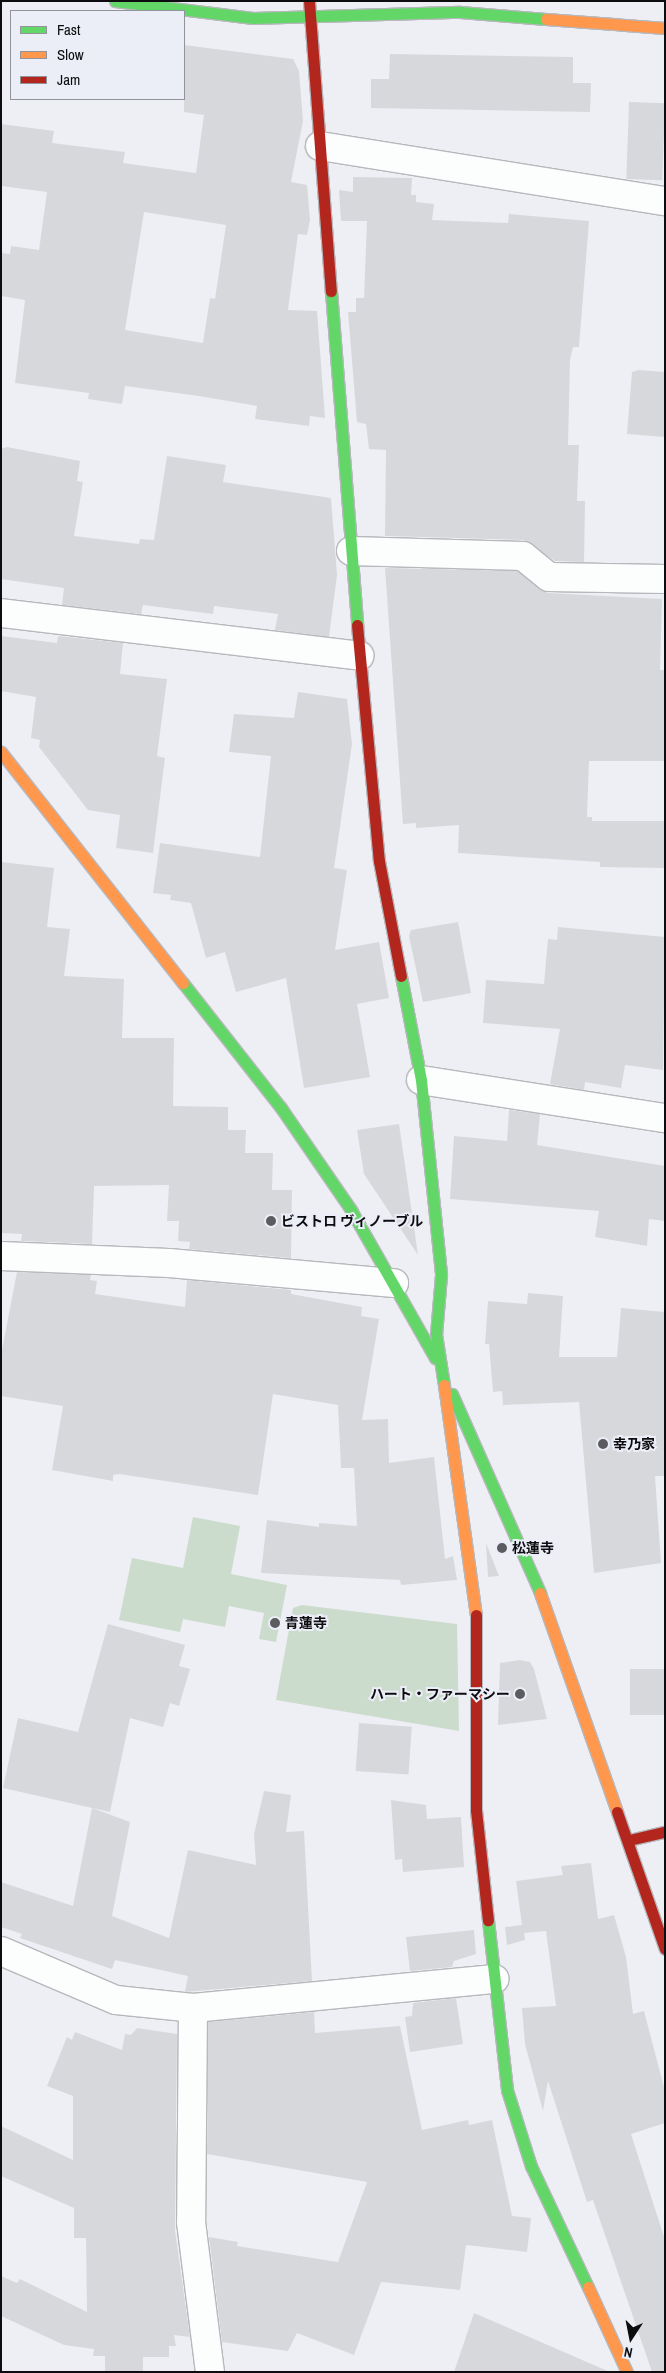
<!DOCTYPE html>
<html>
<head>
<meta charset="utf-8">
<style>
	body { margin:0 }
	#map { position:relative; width:666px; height:2373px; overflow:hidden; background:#eeeff4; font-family:"Archivo Narrow","Noto Sans JP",sans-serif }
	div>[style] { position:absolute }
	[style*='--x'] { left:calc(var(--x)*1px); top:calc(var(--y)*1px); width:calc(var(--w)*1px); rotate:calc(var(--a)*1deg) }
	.green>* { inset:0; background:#cbdccc }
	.building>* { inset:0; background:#d7d8dc; transform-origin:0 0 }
	.roads { filter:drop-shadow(1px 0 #b7b8bc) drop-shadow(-1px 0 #b7b8bc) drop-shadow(0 1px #b7b8bc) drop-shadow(0 -1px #b7b8bc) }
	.street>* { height:28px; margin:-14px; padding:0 14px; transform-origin:14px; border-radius:14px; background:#fcfdfd }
	.fast>* { height:11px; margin:-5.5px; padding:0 5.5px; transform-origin:5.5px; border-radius:5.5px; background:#63d668 }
	.slow>* { height:11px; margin:-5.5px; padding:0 5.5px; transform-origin:5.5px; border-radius:5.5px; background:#ff974d }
	.jam>* { height:11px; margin:-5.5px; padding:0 5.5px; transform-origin:5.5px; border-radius:5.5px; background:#b3261e }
	.dots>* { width:14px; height:14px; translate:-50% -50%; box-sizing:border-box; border:2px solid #ebedf7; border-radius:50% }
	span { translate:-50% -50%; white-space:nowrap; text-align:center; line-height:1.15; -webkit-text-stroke:4px #ebedf7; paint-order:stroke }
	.poi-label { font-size:14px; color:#0d0d10; font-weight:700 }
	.left { translate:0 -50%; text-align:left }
	.right { translate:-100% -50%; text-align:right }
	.frame { position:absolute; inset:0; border:2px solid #0d0d10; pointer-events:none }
	.legend { position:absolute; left:10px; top:10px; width:175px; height:90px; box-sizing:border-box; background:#ebedf7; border:1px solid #92939b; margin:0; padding:6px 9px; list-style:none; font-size:15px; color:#0d0d10 }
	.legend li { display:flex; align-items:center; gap:10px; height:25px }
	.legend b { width:25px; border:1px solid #92939b }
	.north { position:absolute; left:606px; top:2313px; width:50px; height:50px; -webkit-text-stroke:4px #ebedf7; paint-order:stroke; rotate:191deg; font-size:14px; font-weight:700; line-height:20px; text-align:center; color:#0d0d10 }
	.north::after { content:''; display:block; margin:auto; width:18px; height:22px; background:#0d0d10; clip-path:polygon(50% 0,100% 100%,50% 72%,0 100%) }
</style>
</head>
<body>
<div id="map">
	<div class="green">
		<i style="clip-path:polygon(193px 1517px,240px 1526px,231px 1574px,287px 1585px,276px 1642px,259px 1639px,264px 1613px,229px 1606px,225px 1627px,183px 1619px,180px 1632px,119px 1620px,132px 1558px,183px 1568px)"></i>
		<i style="clip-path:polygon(302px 1605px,457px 1624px,459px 1731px,276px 1700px,293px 1608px)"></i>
	</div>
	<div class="building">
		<i style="clip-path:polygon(evenodd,184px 45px,293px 59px,299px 71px,303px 121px,291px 182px,307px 185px,310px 220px,307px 235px,298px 234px,288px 310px,317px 311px,325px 418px,310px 416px,309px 426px,255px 419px,257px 406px,199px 396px,125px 386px,122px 404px,88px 399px,89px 393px,15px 383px,25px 300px,1px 296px,1px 253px,10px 254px,11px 246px,39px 250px,47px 192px,1px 186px,1px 124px,54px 131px,52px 143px,125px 152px,123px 163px,196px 173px,204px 115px,184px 112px,184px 45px,144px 212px,226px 225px,215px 299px,210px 298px,203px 343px,125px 330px,144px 212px)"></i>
		<i style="clip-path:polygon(390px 54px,573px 57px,573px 83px,591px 83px,590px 112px,371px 108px,371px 79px,389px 79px)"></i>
		<i style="left:629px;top:102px;width:36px;height:77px;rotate:2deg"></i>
		<i style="clip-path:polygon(353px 177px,412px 178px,411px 195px,416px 195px,416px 202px,434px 204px,432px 220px,508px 223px,509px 214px,589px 221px,579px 347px,573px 347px,570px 360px,568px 445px,579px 445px,577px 501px,585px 501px,584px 562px,555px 561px,523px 540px,385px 536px,386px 450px,369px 449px,366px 424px,357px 422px,348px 312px,356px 312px,356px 298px,364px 298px,367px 221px,341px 221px,339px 190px,353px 192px)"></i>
		<i style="clip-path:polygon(639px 370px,665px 372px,665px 437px,627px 434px,632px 372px)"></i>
		<i style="clip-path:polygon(7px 447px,80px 461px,77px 481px,83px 482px,74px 536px,139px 544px,140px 539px,154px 540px,167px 456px,226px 465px,223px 482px,331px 498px,337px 575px,329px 637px,275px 630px,278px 614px,214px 606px,213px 614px,143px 605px,141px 614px,62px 605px,64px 588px,1px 579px,1px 449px)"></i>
		<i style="clip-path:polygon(385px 568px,517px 571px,548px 593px,662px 599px,660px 670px,664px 670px,665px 761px,589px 761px,587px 817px,592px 817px,592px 821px,665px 821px,665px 868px,600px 867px,600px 862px,458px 853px,459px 825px,416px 828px,416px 823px,403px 824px)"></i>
		<i style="clip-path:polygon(1px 636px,57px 643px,58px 636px,123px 643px,120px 674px,167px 679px,157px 756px,165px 758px,153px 853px,116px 848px,120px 815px,88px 810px,39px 747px,40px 740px,31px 738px,36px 697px,1px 691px)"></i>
		<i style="clip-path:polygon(298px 692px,347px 699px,352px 744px,334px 868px,347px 870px,335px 950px,379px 942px,389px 998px,357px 1004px,370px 1077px,304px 1088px,286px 978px,236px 992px,225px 952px,206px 958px,191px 903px,170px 900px,171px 895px,153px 893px,160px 843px,260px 857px,271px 756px,229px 752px,234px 714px,294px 718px)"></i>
		<i style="clip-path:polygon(1px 862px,54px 868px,47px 927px,70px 929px,64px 976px,124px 979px,122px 1038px,174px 1038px,173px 1106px,228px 1107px,228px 1130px,246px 1130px,245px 1153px,273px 1153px,272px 1190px,292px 1190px,291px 1258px,189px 1249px,190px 1242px,178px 1241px,179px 1221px,167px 1221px,169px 1185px,94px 1186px,92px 1244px,21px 1241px,22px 1234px,1px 1233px)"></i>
		<i style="clip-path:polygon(458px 922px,471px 993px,423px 1002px,409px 936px,411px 930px)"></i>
		<i style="clip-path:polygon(558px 927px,665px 937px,663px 1070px,625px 1065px,621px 1088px,585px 1082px,584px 1090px,550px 1084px,560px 1029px,483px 1023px,486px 980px,544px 984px,548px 939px,557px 940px)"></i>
		<i style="clip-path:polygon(509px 1110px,540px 1114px,537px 1145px,665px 1166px,665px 1221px,649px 1219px,647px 1246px,595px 1237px,599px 1211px,450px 1199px,454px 1136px,507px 1141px)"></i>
		<i style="clip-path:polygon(399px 1124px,418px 1255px,364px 1174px,357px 1130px)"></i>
		<i style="clip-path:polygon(17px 1272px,91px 1275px,90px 1280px,97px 1281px,95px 1294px,185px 1307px,187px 1280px,291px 1290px,291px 1294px,362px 1307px,361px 1316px,379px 1319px,362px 1420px,388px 1419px,389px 1463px,434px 1457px,445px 1559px,453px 1556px,457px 1580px,401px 1585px,400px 1580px,261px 1573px,267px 1520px,319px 1527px,319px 1523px,357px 1526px,354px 1468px,341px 1468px,338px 1405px,273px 1394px,258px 1495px,119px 1474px,113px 1475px,113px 1481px,52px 1470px,63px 1406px,1px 1396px,1px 1355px)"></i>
		<i style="clip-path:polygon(528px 1293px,563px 1296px,559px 1357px,617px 1357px,621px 1308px,665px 1312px,665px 1476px,655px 1476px,661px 1563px,594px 1573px,579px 1402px,503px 1405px,502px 1391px,493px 1392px,489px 1344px,485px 1344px,488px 1301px,527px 1304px)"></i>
		<i style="clip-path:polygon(486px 1543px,499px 1576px,488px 1577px)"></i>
		<i style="clip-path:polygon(108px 1624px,185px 1645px,179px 1666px,190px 1669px,179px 1706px,170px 1703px,163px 1727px,130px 1718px,110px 1812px,3px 1788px,18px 1718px,78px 1732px)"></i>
		<i style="clip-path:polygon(520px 1660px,530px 1662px,534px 1669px,547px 1719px,498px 1725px,500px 1663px)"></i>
		<i style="left:665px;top:1669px;width:46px;height:35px;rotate:90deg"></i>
		<i style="left:359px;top:1723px;width:53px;height:48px;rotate:4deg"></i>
		<i style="clip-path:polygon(264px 1791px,291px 1795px,286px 1832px,304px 1831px,312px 1981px,185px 1992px,188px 1976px,115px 1960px,112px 1969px,20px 1938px,22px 1934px,1px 1927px,1px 1882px,73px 1906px,92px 1808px,130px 1822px,112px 1916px,169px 1938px,188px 1850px,256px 1865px,254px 1834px)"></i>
		<i style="clip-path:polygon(391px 1800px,426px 1805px,427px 1819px,461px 1817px,464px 1867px,403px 1872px,402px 1859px,395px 1860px)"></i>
		<i style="clip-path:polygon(591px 1863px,598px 1919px,614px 1915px,626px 1957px,633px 2014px,644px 2011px,665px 2091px,665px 2123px,631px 2134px,665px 2240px,665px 2372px,652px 2372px,593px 2200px,587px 2202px,548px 2081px,543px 2111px,525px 2044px,522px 2008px,556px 2006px,546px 1931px,524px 1933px,525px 1940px,507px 1945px,505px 1927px,522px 1925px,516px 1881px,563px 1875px,561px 1866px)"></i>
		<i style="clip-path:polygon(474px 1930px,476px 1954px,454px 1961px,452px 1967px,410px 1971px,406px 1937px)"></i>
		<i style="clip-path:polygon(456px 1998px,463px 2044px,410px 2052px,405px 2017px,412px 2016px,413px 2003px)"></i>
		<i style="clip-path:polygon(314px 2012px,315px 2033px,400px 2026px,422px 2130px,468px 2120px,469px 2125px,492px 2120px,512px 2216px,531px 2218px,527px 2252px,466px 2245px,460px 2290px,381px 2282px,354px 2355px,297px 2333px,288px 2351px,222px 2342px,209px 2237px,238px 2242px,237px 2246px,338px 2262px,367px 2182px,207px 2154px,208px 2022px)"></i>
		<i style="clip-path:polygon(137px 2028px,177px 2034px,175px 2230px,190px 2337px,174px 2335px,176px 2346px,169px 2346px,169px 2357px,143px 2357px,143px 2372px,105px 2372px,105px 2356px,93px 2356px,94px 2349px,64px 2345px,1px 2316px,1px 2276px,17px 2283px,20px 2279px,87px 2312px,86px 2238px,74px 2238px,74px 2208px,1px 2176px,1px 2126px,73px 2160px,73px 2096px,47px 2086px,67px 2037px,72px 2040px,75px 2032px,122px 2050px,125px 2034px,131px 2035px)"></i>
		<i style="clip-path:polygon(474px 2313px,610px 2372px,454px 2372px)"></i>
	</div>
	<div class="roads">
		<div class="street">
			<i style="--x:320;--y:146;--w:349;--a:9.1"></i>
			<i style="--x:351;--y:551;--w:172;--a:1.7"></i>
			<i style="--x:523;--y:556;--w:33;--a:39"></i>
			<i style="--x:549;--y:577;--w:116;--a:1"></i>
			<i style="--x:1;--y:613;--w:361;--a:6.8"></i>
			<i style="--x:421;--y:1080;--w:247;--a:8.9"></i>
			<i style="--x:1;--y:1256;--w:168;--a:2.4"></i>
			<i style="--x:169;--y:1263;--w:226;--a:5.1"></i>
			<i style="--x:1;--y:1951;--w:125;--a:23.1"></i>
			<i style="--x:116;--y:2000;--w:77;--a:5.9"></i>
			<i style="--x:193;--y:2008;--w:303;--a:-5.5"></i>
			<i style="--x:193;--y:2008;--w:214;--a:90.5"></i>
			<i style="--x:191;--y:2222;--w:151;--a:82.8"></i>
		</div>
		<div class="fast">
			<i style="--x:115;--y:1;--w:139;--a:7"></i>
			<i style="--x:253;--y:18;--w:207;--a:-1.7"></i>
			<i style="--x:460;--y:12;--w:86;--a:4.7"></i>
			<i style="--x:331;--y:291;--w:335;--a:85.5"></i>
			<i style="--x:401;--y:976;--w:106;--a:79.1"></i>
			<i style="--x:421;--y:1080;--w:196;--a:84.1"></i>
			<i style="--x:441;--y:1275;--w:59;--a:94.8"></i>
			<i style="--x:436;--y:1334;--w:52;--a:81.1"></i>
			<i style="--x:183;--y:983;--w:159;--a:51.9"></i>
			<i style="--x:281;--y:1108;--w:124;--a:55.5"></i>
			<i style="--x:351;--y:1210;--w:170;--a:60.4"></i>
			<i style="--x:452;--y:1394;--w:218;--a:66.1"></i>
			<i style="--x:488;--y:1920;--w:171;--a:83.6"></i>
			<i style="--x:507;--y:2090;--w:80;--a:72.5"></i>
			<i style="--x:531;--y:2166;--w:134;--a:64.8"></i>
		</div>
		<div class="slow">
			<i style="--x:546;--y:19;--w:119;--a:4.3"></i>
			<i style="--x:1;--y:752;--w:294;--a:51.8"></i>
			<i style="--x:444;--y:1385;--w:232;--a:82.1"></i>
			<i style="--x:540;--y:1593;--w:232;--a:70.6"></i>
			<i style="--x:588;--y:2287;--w:94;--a:65.4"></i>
		</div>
		<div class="jam">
			<i style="--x:309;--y:1;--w:291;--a:85.7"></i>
			<i style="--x:357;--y:625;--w:237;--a:84.7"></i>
			<i style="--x:379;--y:861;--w:117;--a:79.2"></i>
			<i style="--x:476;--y:1615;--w:195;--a:90"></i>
			<i style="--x:476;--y:1810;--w:111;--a:83.8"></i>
			<i style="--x:617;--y:1812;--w:145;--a:70.7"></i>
			<i style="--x:629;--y:1840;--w:37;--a:-13"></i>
		</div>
	</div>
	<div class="dots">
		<i style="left:271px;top:1221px;background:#5c5c60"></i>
		<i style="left:603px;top:1444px;background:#5c5c60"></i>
		<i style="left:502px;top:1548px;background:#5c5c60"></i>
		<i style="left:275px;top:1623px;background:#5c5c60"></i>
		<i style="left:520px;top:1694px;background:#5c5c60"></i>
	</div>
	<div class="poi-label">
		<span class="left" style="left:281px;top:1221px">ビストロ ヴィノーブル</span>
		<span class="left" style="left:613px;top:1444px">幸乃家</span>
		<span class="left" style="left:512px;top:1548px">松蓮寺</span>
		<span class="left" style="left:285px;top:1623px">青蓮寺</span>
		<span class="right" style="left:510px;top:1694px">ハート・ファーマシー</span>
	</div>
	<div class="frame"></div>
	<ul class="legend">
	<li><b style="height:6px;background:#63d668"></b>Fast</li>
	<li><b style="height:6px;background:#ff974d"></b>Slow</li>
	<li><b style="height:6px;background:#b3261e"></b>Jam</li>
	</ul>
	<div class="north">N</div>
</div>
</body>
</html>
